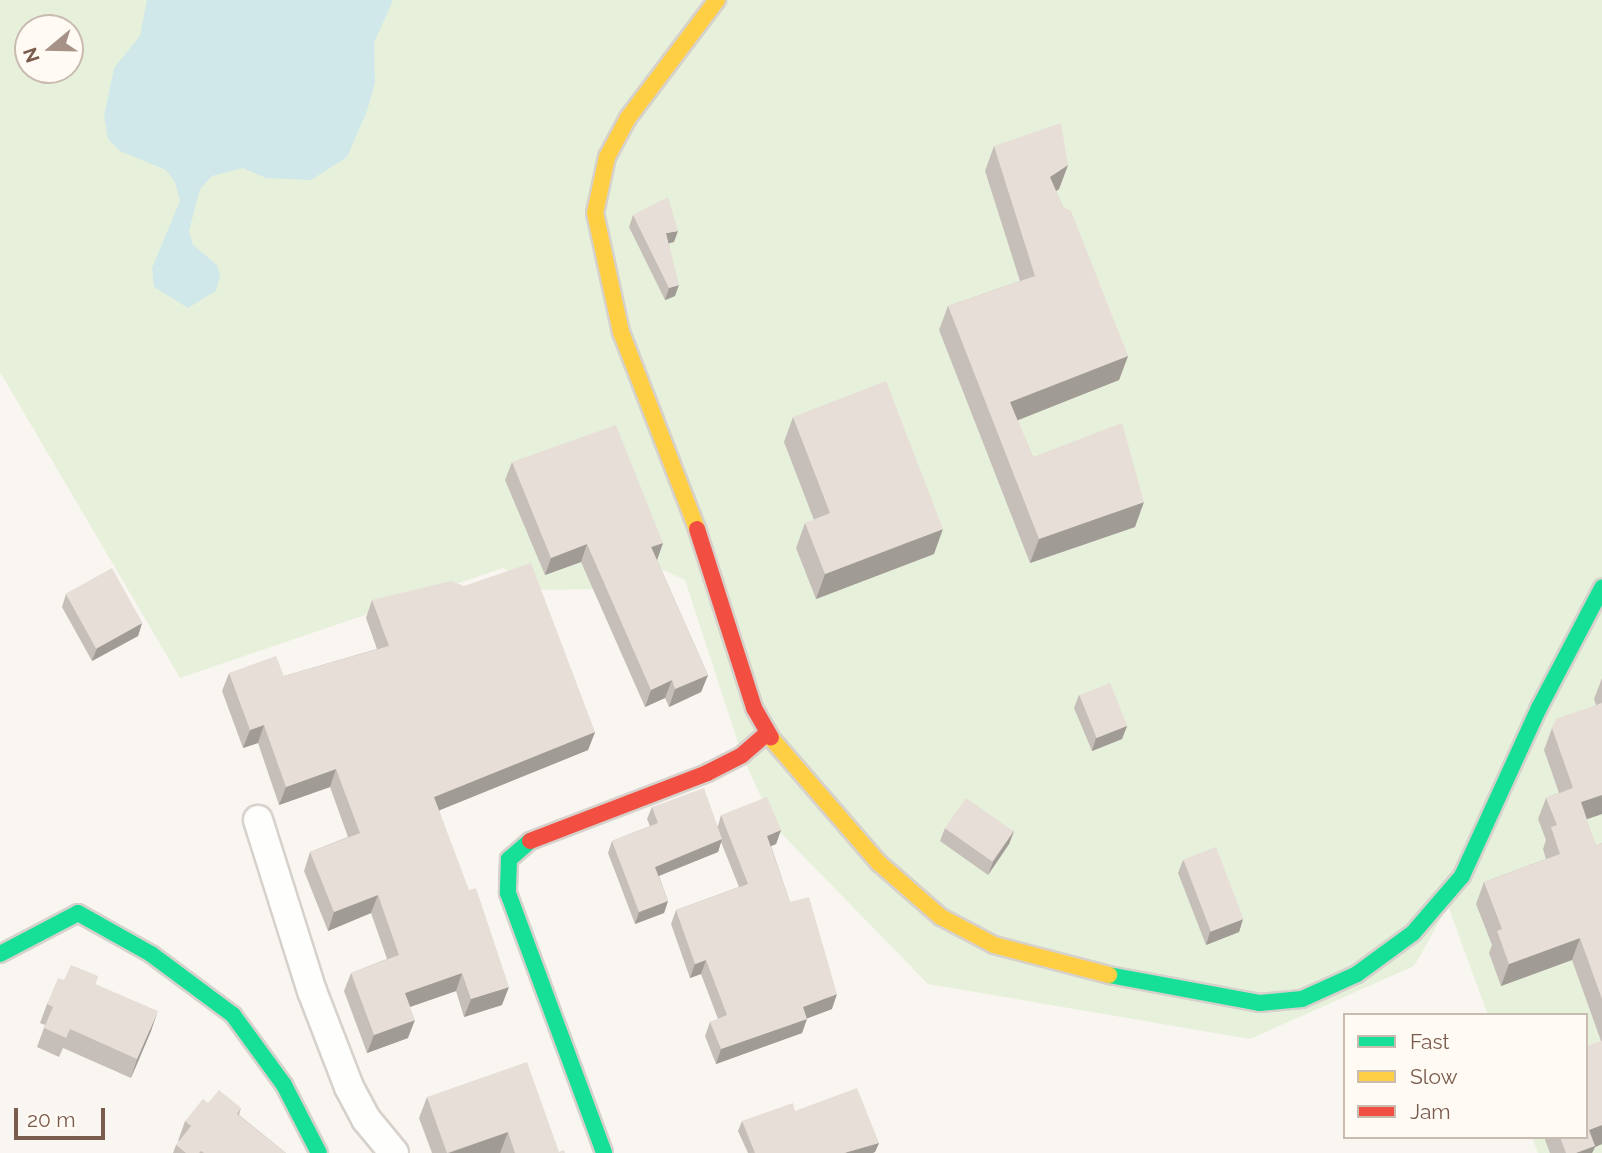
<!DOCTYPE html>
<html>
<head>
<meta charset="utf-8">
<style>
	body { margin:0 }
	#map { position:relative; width:1602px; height:1153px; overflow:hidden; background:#f9f5f0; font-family:Raleway,sans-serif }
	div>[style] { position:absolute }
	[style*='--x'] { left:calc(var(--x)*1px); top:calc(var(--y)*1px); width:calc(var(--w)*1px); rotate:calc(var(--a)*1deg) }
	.green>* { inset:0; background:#e7f0db }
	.water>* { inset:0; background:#d0e8ea }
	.roads { filter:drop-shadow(2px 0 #d7d1cb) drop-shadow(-2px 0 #d7d1cb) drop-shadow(0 2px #d7d1cb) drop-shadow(0 -2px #d7d1cb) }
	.street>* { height:28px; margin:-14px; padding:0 14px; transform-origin:14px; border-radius:14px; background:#fefefd }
	.fast>* { height:16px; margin:-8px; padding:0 8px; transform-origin:8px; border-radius:8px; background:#16e098 }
	.slow>* { height:16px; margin:-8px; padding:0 8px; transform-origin:8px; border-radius:8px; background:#ffcf43 }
	.jam>* { height:16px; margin:-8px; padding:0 8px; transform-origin:8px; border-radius:8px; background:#f24e42 }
	.wall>* { inset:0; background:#c6bfb9 }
	.shaded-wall>* { inset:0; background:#a19b96 }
	.building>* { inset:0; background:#e6ded7; transform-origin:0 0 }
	span { translate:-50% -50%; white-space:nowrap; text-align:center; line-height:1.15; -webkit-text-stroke:5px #fffaf3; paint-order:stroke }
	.legend { position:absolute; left:1343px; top:1013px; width:245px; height:126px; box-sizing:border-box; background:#fffaf3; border:2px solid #cabbb1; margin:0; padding:9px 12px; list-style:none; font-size:21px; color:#7a5c4d }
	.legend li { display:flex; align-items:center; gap:14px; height:35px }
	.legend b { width:35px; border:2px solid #cabbb1 }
	.north { position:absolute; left:14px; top:14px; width:70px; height:70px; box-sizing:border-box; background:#fffaf3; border:2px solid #cabbb1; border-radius:50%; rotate:251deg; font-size:19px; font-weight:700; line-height:28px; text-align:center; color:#7a5c4d }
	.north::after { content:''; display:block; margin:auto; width:24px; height:32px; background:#a69286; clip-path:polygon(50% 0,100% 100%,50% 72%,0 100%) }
	.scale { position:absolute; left:14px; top:1108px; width:91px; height:32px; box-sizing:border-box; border:4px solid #7a5c4d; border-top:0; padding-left:9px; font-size:21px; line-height:24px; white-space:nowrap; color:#7a5c4d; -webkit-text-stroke:5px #fffaf3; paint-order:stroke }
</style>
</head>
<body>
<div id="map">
	<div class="green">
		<i style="clip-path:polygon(evenodd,0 0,1602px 0,1602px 1153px,1538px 1153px,1532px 1137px,1586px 1137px,1586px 1015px,1488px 1015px,1448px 906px,1414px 966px,1250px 1039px,928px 984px,774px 826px,742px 755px,685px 580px,661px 569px,598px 589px,543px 590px,503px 568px,180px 678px,0 372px,0 0,28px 28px,70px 28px,70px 70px,28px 70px,28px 28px)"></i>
	</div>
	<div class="water">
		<i style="clip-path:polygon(147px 0,393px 0,374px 43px,375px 83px,367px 111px,347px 157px,311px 180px,266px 178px,243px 168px,212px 176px,200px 189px,189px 231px,193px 245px,217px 265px,220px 276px,216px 291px,188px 308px,154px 287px,152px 268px,180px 201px,175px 182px,166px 170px,120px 151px,108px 139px,104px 116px,114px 68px,140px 36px)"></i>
	</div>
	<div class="roads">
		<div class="street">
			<i style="--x:258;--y:820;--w:179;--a:72.5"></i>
			<i style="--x:312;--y:991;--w:103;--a:68.9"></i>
			<i style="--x:349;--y:1087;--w:36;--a:62"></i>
			<i style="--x:366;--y:1119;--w:44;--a:50.5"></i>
		</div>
		<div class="fast">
			<i style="--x:530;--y:841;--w:28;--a:139"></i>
			<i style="--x:509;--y:859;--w:34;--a:92"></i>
			<i style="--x:508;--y:893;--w:277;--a:69.7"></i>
			<i style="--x:0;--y:954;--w:88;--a:-27.7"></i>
			<i style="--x:78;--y:913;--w:84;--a:29.3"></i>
			<i style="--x:151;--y:954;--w:102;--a:36.6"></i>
			<i style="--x:233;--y:1015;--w:87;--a:53.9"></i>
			<i style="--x:284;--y:1085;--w:76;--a:62.8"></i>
			<i style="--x:1109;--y:975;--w:154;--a:10.5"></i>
			<i style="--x:1260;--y:1003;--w:42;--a:-5.4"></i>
			<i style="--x:1302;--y:999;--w:60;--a:-24.4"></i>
			<i style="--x:1357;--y:974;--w:69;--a:-36.2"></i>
			<i style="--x:1413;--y:933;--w:75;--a:-49.3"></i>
			<i style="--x:1462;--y:876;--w:185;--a:-65.4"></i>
			<i style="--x:1539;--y:708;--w:136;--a:-62.3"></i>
		</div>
		<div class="slow">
			<i style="--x:697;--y:529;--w:211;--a:-111.1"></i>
			<i style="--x:621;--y:332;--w:122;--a:-102.3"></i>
			<i style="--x:595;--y:213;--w:57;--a:-77.9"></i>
			<i style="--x:607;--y:157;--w:44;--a:-61.7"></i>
			<i style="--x:628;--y:118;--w:148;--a:-53"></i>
			<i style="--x:771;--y:738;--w:165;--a:49.2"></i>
			<i style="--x:879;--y:863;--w:82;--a:41.1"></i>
			<i style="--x:941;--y:917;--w:60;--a:27.8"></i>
			<i style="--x:994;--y:945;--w:119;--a:14.6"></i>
		</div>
		<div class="jam">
			<i style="--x:697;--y:529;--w:188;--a:72.3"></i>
			<i style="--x:754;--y:708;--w:34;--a:60"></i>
			<i style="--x:530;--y:841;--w:190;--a:-21"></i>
			<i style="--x:707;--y:773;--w:39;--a:-27"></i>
			<i style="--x:742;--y:755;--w:33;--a:-41"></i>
		</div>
	</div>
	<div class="wall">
		<i style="clip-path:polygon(994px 146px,1068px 165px,1059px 189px,1056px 191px,1128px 356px,1119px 380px,1017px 420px,1033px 457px,1135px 527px,1030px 563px,939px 330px,948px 306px,1020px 281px,985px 171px)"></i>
		<i style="clip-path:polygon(633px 215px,674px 242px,669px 243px,675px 296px,665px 300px,629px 227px)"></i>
		<i style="clip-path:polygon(793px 417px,934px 554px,816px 599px,796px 548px,805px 523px,814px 520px,784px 442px)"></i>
		<i style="clip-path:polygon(512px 462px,663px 543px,657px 560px,708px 675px,701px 692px,669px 707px,665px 698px,645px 707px,581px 562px,545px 575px,505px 480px)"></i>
		<i style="clip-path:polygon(66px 594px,142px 623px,138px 636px,92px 661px,62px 607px)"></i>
		<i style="clip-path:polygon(372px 600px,595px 732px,588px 750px,439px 810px,502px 1005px,464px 1017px,456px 991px,410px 1007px,408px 1038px,367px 1053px,344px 991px,351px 973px,387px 959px,371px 913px,328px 931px,304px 871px,310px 852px,348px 837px,330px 787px,279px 805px,258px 743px,243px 748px,222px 691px,229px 673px,284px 676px,377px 649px,366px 618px)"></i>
		<i style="clip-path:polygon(1602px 678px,1602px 814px,1586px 819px,1596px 846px,1602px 843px,1602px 1144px,1595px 1147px,1592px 1153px,1550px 1153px,1544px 1137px,1586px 1137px,1601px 1041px,1572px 960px,1501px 986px,1489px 953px,1492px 945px,1476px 904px,1484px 882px,1546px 859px,1543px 849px,1546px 840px,1538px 819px,1546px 798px,1559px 793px,1544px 750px,1552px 728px,1596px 705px,1594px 699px)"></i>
		<i style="clip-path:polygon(1079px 695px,1127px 726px,1122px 739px,1092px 751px,1074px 708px)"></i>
		<i style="clip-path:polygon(652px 807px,718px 826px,721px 815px,781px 830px,776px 844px,771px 846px,790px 902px,832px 1009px,807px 1018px,802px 1033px,716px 1064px,705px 1036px,710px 1022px,718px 1019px,701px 974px,690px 978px,671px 924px,676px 910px,739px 887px,721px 842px,718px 852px,659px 876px,668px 901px,664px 913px,635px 924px,608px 853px,612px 841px,650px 826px,647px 819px)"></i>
		<i style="clip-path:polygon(945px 828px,1014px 831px,1009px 844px,988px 875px,940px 841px)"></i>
		<i style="clip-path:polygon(1183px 860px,1243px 919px,1239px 932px,1206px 945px,1178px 873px)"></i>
		<i style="clip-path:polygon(98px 976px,95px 984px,151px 1031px,131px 1078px,63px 1048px,59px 1057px,37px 1047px,45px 1025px,40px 1023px,47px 1004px,64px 980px)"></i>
		<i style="clip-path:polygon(427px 1097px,559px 1152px,565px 1153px,432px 1153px,419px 1118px)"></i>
		<i style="clip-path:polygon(241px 1108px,239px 1115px,286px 1153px,173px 1153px,176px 1145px,179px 1141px,178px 1141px,185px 1121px)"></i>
		<i style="clip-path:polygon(795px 1111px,879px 1143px,875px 1152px,748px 1153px,738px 1131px,742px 1121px)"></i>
	</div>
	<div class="shaded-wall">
		<i style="clip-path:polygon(1068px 165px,1059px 189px,1041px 202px,1050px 177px)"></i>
		<i style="clip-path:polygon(678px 231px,674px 242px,662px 245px,666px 233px)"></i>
		<i style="clip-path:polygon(679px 285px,675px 296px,665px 300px,669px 288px)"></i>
		<i style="clip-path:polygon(1128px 356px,1119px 380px,1001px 427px,1010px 402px)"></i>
		<i style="clip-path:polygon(1144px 502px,1135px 527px,1030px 563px,1039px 539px)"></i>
		<i style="clip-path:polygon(943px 529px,934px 554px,816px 599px,825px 574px)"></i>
		<i style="clip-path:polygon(663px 543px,657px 560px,651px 547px)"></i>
		<i style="clip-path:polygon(587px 544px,581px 562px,545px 575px,551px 558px)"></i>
		<i style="clip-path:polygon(142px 623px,138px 636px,92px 661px,97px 648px)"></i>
		<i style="clip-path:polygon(708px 675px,701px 692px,669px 707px,675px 689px)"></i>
		<i style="clip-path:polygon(672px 680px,665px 698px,645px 707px,651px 690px)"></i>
		<i style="clip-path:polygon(264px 725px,258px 743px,243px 748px,250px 730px)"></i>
		<i style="clip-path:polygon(1127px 726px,1122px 739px,1092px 751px,1096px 738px)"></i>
		<i style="clip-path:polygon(595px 732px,588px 750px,428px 815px,434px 797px)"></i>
		<i style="clip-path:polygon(336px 769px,330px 787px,279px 805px,286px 787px)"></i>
		<i style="clip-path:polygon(1602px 795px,1602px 814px,1573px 824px,1581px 802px)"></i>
		<i style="clip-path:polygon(781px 830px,776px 844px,762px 850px,767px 836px)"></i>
		<i style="clip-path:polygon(1014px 831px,1009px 844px,988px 875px,993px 862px)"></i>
		<i style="clip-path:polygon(722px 839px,718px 852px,651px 879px,655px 867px)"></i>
		<i style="clip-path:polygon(378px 895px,371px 913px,328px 931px,334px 912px)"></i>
		<i style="clip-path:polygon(668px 901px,664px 913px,635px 924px,639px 912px)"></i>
		<i style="clip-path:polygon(1243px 919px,1239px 932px,1206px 945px,1210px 932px)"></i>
		<i style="clip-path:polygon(1580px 938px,1572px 960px,1501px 986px,1509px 964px)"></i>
		<i style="clip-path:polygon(706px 960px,701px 974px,690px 978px,695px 964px)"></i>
		<i style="clip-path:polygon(462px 973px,456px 991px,398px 1011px,405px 993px)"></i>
		<i style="clip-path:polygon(509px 987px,502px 1005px,464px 1017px,471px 999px)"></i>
		<i style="clip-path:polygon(837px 994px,832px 1009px,798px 1022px,803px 1007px)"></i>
		<i style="clip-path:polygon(158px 1011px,151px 1031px,131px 1078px,137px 1059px)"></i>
		<i style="clip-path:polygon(807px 1019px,802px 1033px,716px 1064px,721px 1049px)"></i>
		<i style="clip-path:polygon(415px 1020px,408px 1038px,367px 1053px,374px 1035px)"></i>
		<i style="clip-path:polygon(1602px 1125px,1602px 1144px,1595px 1147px,1592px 1153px,1576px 1153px,1589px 1130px)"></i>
		<i style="clip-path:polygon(508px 1132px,500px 1153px,449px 1153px)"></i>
		<i style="clip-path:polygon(879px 1143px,875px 1152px,873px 1153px,844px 1153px)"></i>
	</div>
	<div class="building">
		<i style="clip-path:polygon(1061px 123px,1068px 165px,1050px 177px,1063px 207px,1071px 211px,1128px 356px,1010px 402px,1033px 457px,1122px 423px,1144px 502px,1039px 539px,948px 306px,1035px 276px,994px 146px)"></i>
		<i style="clip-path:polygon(668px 197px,678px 231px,666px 233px,679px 285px,669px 288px,633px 215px)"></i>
		<i style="clip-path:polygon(886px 381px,943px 529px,825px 574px,805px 523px,830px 513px,793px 417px)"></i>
		<i style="clip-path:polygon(616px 425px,663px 543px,651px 547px,708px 675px,675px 689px,672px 680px,651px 690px,587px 544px,551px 558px,512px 462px)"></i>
		<i style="clip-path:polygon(531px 563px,595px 732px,434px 797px,469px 890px,476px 888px,509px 987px,471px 999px,462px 973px,405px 993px,415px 1020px,374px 1035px,351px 973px,399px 955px,378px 895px,334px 912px,310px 852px,360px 833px,336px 769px,286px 787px,264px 725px,250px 730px,229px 673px,276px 656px,284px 676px,389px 646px,372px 600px,451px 581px,464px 586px)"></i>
		<i style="left:112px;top:568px;width:63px;height:53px;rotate:61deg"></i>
		<i style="left:1110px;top:683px;width:46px;height:33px;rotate:68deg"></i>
		<i style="clip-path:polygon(1602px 703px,1602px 795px,1581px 802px,1596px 846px,1602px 843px,1602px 999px,1580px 938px,1509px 964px,1497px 931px,1502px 929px,1484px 882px,1560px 854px,1551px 827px,1557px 825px,1546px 798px,1573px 788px,1552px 728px,1556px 719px)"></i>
		<i style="clip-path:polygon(704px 788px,722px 839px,655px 867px,668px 901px,639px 912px,612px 841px,658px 823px,652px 807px)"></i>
		<i style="clip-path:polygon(767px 797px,781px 830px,767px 836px,790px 902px,809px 897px,837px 994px,803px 1007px,807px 1019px,721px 1049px,710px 1022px,727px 1015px,706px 960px,695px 964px,676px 910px,748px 884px,721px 815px)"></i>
		<i style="left:966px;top:798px;width:58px;height:37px;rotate:35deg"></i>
		<i style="left:1216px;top:847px;width:77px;height:35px;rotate:69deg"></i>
		<i style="clip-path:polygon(71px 965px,98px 976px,95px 984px,158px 1011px,137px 1059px,70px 1029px,66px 1038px,44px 1028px,53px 1007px,47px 1004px,58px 978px,64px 980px)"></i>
		<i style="clip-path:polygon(1602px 1041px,1602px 1125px,1589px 1130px,1595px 1146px,1576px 1153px,1566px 1153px,1560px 1137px,1586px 1137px,1586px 1046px)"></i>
		<i style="clip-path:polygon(527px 1062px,559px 1152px,564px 1150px,565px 1153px,515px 1153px,508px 1132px,447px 1153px,427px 1097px)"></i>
		<i style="clip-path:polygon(857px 1088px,879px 1143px,844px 1153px,755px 1153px,742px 1121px,793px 1103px,795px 1111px)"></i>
		<i style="clip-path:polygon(219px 1090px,241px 1108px,237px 1114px,286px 1153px,204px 1153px,201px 1151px,199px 1153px,186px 1153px,176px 1145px,191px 1126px,185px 1121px,203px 1099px,208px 1103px)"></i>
	</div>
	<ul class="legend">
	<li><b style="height:9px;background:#16e098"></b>Fast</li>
	<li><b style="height:9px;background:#ffcf43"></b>Slow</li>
	<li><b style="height:9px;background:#f24e42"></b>Jam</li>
	</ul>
	<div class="north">N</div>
	<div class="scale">20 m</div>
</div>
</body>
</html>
